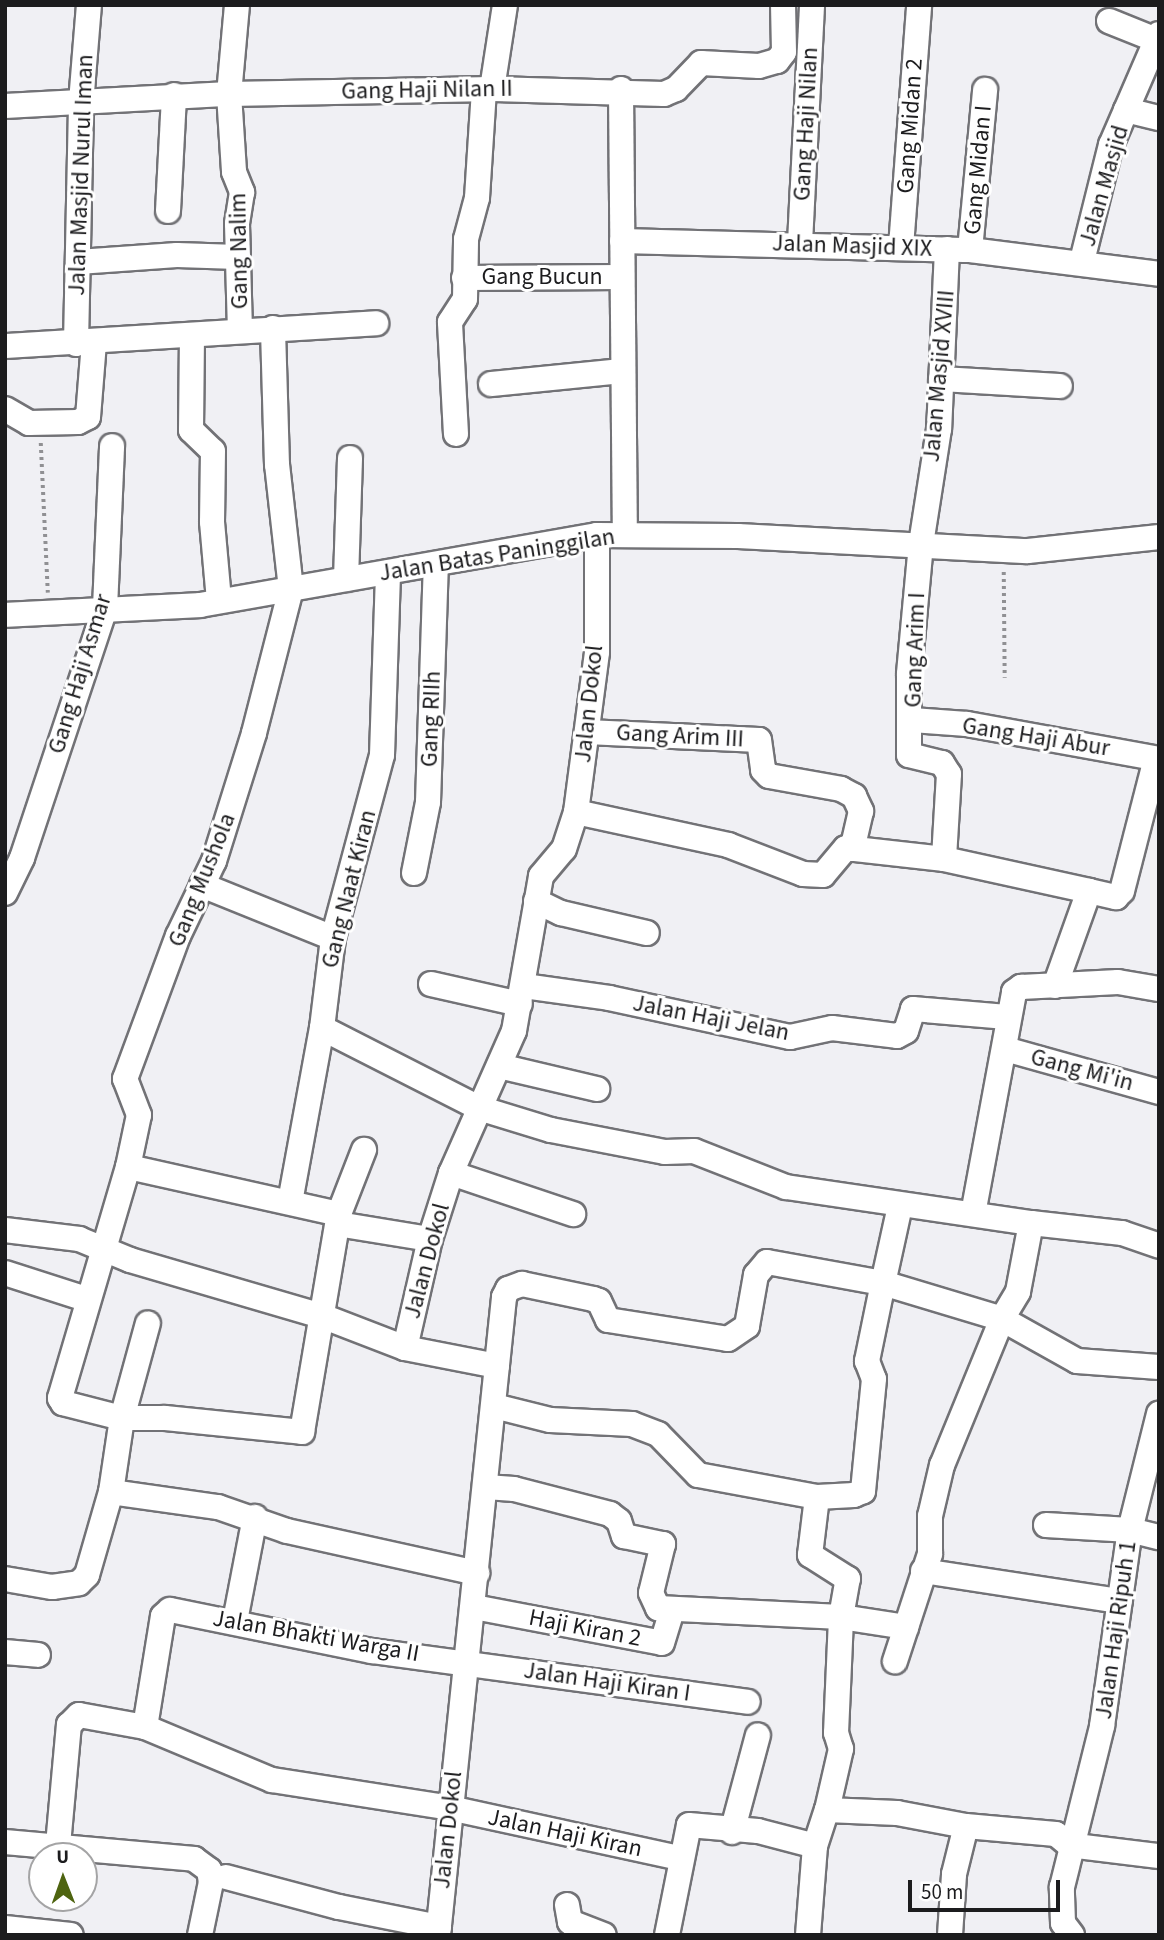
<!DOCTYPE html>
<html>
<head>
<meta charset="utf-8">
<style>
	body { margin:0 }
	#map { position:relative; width:1164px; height:1940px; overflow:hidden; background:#f0f0f4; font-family:"Source Sans 3",sans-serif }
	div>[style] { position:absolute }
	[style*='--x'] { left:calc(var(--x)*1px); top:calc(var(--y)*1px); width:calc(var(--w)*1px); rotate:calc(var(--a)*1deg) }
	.path>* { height:3.5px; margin-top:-1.75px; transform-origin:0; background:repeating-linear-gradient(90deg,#909093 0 3.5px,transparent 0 7px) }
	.roads { filter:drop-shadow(2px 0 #727276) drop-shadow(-2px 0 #727276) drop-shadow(0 2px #727276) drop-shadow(0 -2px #727276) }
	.minor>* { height:24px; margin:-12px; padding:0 12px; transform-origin:12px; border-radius:12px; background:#fff }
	span { translate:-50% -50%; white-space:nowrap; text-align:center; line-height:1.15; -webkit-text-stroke:6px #fff; paint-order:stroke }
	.street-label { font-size:24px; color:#1c1c1e }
	.frame { position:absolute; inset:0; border:7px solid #1c1c1e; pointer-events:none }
	.north { position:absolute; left:28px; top:1842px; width:70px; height:70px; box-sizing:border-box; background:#fff; border:2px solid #a4a4a5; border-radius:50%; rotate:359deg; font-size:19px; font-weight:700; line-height:28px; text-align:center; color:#1c1c1e }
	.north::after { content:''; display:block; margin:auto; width:24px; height:32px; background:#4e6410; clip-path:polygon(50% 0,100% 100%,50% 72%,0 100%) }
	.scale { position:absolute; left:908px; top:1880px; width:152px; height:32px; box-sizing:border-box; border:4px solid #1c1c1e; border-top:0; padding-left:9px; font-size:21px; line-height:24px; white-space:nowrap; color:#1c1c1e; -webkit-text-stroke:5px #fff; paint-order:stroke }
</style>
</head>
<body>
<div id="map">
	<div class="path">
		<i style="--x:41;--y:443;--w:150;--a:87.3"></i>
		<i style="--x:1004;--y:572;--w:106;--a:89.5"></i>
	</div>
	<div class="roads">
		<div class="minor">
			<i style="--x:237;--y:5;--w:89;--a:95.1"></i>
			<i style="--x:229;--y:94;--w:78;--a:86.3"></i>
			<i style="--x:234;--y:172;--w:22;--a:68"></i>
			<i style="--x:242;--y:192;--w:32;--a:99"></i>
			<i style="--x:237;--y:224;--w:107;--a:88.4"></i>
			<i style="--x:1109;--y:21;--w:54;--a:21.8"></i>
			<i style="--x:492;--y:89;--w:85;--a:-81.2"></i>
			<i style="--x:621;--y:89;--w:445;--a:89.5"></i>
			<i style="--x:5;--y:106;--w:224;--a:-3.1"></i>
			<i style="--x:229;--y:94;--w:263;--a:-1.1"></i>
			<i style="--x:492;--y:89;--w:172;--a:1.7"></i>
			<i style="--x:664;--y:94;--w:13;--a:-23"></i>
			<i style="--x:676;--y:89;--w:36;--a:-46"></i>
			<i style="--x:701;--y:63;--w:58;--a:3"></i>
			<i style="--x:759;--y:66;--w:19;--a:-16"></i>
			<i style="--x:777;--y:61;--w:11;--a:-52"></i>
			<i style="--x:784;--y:52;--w:47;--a:-91.2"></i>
			<i style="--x:1126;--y:110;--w:34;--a:14"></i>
			<i style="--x:168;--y:211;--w:116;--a:-87"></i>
			<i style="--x:622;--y:241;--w:348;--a:1.5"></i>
			<i style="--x:970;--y:250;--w:191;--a:7.2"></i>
			<i style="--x:800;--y:243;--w:238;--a:-87.1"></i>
			<i style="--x:901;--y:247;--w:243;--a:-85.7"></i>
			<i style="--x:947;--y:249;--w:180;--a:92.5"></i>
			<i style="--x:939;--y:429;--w:116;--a:98.9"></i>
			<i style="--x:921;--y:544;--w:131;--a:95.3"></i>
			<i style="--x:909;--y:674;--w:81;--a:90"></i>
			<i style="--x:909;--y:755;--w:34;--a:14"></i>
			<i style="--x:942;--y:763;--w:13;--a:58"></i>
			<i style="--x:949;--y:774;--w:85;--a:93.4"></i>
			<i style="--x:944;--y:859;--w:148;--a:12.4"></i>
			<i style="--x:970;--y:250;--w:161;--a:-84.6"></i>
			<i style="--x:1082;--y:261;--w:120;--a:-76"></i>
			<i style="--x:1111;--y:145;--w:121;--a:-66.6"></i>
			<i style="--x:78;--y:262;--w:99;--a:-4"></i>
			<i style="--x:177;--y:255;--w:61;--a:1.9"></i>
			<i style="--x:464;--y:278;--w:157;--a:-0.4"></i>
			<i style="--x:192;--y:335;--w:95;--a:90.6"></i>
			<i style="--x:191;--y:430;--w:30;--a:44"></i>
			<i style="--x:213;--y:451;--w:71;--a:90.8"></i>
			<i style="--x:212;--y:522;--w:79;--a:84.9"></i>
			<i style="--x:76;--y:344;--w:242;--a:-88.8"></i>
			<i style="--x:81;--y:102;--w:97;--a:-85.3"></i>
			<i style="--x:5;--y:346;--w:372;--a:-3.5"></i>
			<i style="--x:941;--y:379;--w:119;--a:3.4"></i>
			<i style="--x:491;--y:384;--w:132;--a:-5.7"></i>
			<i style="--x:5;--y:409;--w:28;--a:30"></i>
			<i style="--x:29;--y:423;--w:49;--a:-1.2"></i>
			<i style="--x:78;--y:422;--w:11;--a:-27"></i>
			<i style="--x:88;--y:417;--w:74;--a:-85.4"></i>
			<i style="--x:456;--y:434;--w:112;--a:-93.1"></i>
			<i style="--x:450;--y:322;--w:27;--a:-57"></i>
			<i style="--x:465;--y:299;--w:60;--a:-89"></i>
			<i style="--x:466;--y:239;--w:42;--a:-75"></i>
			<i style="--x:477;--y:198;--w:109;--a:-86.3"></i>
			<i style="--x:346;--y:579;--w:121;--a:-88.1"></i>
			<i style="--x:5;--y:615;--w:195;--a:-2.9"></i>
			<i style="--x:200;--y:605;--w:403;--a:-10"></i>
			<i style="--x:597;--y:535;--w:141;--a:0.4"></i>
			<i style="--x:738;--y:536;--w:290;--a:3"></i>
			<i style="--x:1028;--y:551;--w:132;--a:-6.1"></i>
			<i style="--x:912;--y:720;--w:55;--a:4.2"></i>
			<i style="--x:967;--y:724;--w:195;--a:10.3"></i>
			<i style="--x:587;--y:732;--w:172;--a:2.7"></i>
			<i style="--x:759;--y:740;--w:30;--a:82"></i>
			<i style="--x:763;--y:770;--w:8;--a:45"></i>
			<i style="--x:769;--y:776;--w:73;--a:10.2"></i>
			<i style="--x:841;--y:789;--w:15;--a:28"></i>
			<i style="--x:854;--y:796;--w:17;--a:65"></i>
			<i style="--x:861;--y:811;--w:39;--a:103"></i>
			<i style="--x:576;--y:812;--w:156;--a:12.2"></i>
			<i style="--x:728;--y:845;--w:80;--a:21.1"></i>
			<i style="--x:803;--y:874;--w:20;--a:3"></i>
			<i style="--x:823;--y:875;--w:35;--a:-50"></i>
			<i style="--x:846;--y:848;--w:99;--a:6.4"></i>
			<i style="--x:414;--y:873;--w:72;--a:-78.8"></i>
			<i style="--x:428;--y:802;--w:238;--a:-88.1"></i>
			<i style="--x:202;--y:885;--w:141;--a:22"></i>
			<i style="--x:5;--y:893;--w:39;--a:-64"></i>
			<i style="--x:22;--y:858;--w:263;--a:-71.6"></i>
			<i style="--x:105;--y:608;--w:162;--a:-87.5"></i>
			<i style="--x:536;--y:901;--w:28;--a:26"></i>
			<i style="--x:561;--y:913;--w:88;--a:13.1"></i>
			<i style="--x:431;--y:984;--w:91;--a:12.7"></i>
			<i style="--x:524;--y:986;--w:86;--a:8"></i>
			<i style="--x:609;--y:998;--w:185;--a:12.2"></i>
			<i style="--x:790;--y:1037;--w:43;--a:-12.1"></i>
			<i style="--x:832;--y:1028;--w:65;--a:7"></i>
			<i style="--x:897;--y:1036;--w:10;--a:-29"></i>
			<i style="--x:906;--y:1031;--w:23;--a:-72"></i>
			<i style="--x:913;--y:1009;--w:94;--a:4.9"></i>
			<i style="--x:1055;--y:986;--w:101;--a:-70.3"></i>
			<i style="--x:1089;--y:891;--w:28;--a:13"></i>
			<i style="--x:1116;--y:897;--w:8;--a:-45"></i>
			<i style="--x:1122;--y:891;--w:136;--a:-75.6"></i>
			<i style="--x:322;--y:1028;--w:176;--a:27"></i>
			<i style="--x:479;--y:1108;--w:75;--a:17"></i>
			<i style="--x:551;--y:1130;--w:116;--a:10.9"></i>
			<i style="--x:665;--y:1152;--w:29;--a:-2"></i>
			<i style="--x:694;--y:1151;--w:99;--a:21.4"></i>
			<i style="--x:786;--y:1187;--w:248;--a:8.4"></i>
			<i style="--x:1031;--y:1223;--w:70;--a:100.7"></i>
			<i style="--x:1018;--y:1292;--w:31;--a:121"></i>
			<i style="--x:1002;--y:1319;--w:158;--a:112.3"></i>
			<i style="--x:942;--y:1465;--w:52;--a:103.2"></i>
			<i style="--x:930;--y:1516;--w:38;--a:90"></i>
			<i style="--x:930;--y:1554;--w:113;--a:108.1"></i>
			<i style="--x:1005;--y:1049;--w:160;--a:15.6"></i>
			<i style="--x:499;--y:1066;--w:101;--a:13.2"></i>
			<i style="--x:128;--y:1167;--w:53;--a:-78.1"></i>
			<i style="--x:139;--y:1115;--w:39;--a:-111"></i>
			<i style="--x:125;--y:1079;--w:153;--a:-69.7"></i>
			<i style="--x:178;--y:936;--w:83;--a:-64.4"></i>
			<i style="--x:214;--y:861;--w:134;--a:-72.6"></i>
			<i style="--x:254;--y:733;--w:149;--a:-75.6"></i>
			<i style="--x:291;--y:589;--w:125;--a:-96.4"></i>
			<i style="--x:277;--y:465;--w:137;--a:-91.7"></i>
			<i style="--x:451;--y:1173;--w:129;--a:18.6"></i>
			<i style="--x:290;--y:1202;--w:177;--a:-79.6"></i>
			<i style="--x:322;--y:1028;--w:91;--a:-83"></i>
			<i style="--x:333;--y:938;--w:189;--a:-75"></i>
			<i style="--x:382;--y:755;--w:181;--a:-88.1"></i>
			<i style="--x:900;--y:1206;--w:79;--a:102.4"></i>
			<i style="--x:883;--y:1283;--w:124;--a:16.8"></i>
			<i style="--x:1002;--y:1319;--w:86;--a:29.2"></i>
			<i style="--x:1077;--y:1361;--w:82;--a:4.2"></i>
			<i style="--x:339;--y:1214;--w:216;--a:-167.4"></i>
			<i style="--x:128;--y:1167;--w:241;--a:106.4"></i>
			<i style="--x:60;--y:1398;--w:6;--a:59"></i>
			<i style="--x:63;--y:1403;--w:61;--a:14.3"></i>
			<i style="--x:122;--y:1418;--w:43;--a:0"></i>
			<i style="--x:165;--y:1418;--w:138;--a:5.8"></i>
			<i style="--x:302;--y:1432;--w:221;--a:-80.4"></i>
			<i style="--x:339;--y:1214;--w:69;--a:-68.7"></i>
			<i style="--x:973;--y:1214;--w:226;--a:-79.5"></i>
			<i style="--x:1014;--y:992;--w:9;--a:-36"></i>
			<i style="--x:1021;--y:987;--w:97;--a:-3"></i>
			<i style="--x:1118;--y:982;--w:42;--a:9.7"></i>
			<i style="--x:1031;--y:1223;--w:92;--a:6.3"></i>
			<i style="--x:1122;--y:1233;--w:39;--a:19"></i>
			<i style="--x:338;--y:1224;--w:93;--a:9.3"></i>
			<i style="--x:5;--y:1230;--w:75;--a:6.9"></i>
			<i style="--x:79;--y:1239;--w:55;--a:22.4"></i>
			<i style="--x:130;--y:1260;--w:200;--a:16.3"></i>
			<i style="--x:322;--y:1316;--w:89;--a:21.1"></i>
			<i style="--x:5;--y:1273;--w:85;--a:17.8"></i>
			<i style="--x:497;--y:1366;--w:94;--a:-168.9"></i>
			<i style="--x:405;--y:1348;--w:112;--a:-77.1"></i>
			<i style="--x:430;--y:1239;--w:69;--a:-72.3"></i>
			<i style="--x:451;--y:1173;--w:155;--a:-66.1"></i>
			<i style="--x:514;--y:1031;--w:157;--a:-80.1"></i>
			<i style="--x:541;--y:876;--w:35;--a:-50"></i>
			<i style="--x:564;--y:849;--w:39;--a:-72"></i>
			<i style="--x:576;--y:812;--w:161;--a:-82.5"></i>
			<i style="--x:597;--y:652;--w:117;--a:-90"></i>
			<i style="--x:486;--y:1487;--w:28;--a:4"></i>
			<i style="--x:514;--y:1489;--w:99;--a:14.6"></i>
			<i style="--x:610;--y:1514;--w:11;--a:38"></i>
			<i style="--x:619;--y:1521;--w:16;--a:72"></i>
			<i style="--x:624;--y:1536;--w:40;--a:12"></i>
			<i style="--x:663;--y:1544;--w:50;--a:103.8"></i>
			<i style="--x:651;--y:1593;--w:17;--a:65"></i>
			<i style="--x:658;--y:1608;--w:183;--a:2.8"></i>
			<i style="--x:841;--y:1617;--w:39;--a:-80"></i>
			<i style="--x:848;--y:1579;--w:45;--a:-147.7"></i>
			<i style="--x:810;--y:1555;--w:58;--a:-83.1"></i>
			<i style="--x:111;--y:1492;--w:108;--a:8"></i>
			<i style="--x:218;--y:1507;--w:73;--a:19.2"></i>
			<i style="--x:287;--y:1531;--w:195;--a:12.5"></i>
			<i style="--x:1046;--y:1525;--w:84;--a:3.4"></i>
			<i style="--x:1130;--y:1530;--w:30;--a:14"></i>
			<i style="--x:923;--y:1571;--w:199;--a:8.7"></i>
			<i style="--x:5;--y:1579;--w:48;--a:9.7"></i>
			<i style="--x:52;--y:1587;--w:27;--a:-8"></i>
			<i style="--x:79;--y:1583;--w:11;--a:-45"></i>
			<i style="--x:87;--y:1575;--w:86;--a:-73.9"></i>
			<i style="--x:111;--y:1492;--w:75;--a:-81.5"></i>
			<i style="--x:122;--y:1418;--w:98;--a:-74.7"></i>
			<i style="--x:474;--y:1607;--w:191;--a:10.8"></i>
			<i style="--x:662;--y:1643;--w:34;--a:-73"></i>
			<i style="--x:235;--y:1621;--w:106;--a:-79.1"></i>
			<i style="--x:5;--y:1652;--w:33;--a:5"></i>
			<i style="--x:145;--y:1727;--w:112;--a:-80.8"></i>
			<i style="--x:163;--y:1616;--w:9;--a:-41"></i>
			<i style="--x:170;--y:1610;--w:206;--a:11.5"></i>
			<i style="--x:372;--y:1651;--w:379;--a:7.7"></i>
			<i style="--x:827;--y:1810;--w:63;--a:-77.1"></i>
			<i style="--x:841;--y:1749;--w:17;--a:-107"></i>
			<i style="--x:836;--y:1733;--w:116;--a:-87.5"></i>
			<i style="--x:841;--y:1617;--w:66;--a:8.7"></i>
			<i style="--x:732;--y:1832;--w:100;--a:-75"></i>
			<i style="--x:5;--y:1842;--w:190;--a:5.1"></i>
			<i style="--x:194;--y:1859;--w:19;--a:36"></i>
			<i style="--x:209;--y:1870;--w:12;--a:81"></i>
			<i style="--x:211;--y:1882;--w:54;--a:101.7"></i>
			<i style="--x:58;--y:1845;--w:121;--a:-84.8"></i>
			<i style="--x:69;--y:1725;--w:14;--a:-45"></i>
			<i style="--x:79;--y:1715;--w:67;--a:10.3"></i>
			<i style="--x:145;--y:1727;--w:138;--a:22.7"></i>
			<i style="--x:272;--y:1780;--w:180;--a:8.9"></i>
			<i style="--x:450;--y:1808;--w:235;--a:12.3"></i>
			<i style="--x:1069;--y:1845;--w:91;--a:7"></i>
			<i style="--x:226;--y:1877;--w:117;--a:14.9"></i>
			<i style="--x:339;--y:1907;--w:102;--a:11.3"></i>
			<i style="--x:567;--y:1905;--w:17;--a:80"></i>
			<i style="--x:570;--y:1922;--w:36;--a:21"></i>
			<i style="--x:5;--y:1928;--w:66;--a:6.1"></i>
			<i style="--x:438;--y:1935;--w:641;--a:-84.09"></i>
			<i style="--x:504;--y:1297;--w:9;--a:-63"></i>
			<i style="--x:508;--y:1289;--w:15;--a:-20"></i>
			<i style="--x:522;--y:1284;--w:73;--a:11.9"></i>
			<i style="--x:593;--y:1299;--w:6;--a:18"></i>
			<i style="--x:599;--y:1301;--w:21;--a:65"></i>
			<i style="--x:608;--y:1320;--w:121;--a:9"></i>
			<i style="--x:728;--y:1339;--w:23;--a:-34"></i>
			<i style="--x:747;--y:1326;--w:52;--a:-80"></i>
			<i style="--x:756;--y:1275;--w:17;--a:-50"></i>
			<i style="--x:767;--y:1262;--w:118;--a:10.3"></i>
			<i style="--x:883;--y:1283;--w:80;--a:101.6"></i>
			<i style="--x:867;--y:1361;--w:19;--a:69"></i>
			<i style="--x:874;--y:1379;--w:113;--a:95.6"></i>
			<i style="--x:863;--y:1491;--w:10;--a:156"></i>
			<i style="--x:854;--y:1495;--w:37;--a:177"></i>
			<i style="--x:817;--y:1497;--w:121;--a:-169.5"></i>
			<i style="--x:698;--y:1475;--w:57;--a:-134.3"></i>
			<i style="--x:658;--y:1434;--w:28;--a:-159"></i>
			<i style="--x:632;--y:1424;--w:82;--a:-177.2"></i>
			<i style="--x:550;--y:1420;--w:58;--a:-166"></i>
			<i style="--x:667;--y:1935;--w:112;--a:-78.7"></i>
			<i style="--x:689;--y:1825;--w:69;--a:5"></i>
			<i style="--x:758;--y:1831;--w:59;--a:14.7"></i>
			<i style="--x:808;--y:1935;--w:89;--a:-85.5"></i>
			<i style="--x:815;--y:1846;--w:38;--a:-72"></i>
			<i style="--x:827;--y:1810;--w:70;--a:2.5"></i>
			<i style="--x:897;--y:1813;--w:70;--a:10.7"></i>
			<i style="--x:966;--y:1826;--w:90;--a:5.1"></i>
			<i style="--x:1056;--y:1834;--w:17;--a:40"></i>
			<i style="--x:950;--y:1935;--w:61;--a:-86.2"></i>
			<i style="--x:954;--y:1874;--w:49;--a:-76"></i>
			<i style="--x:1072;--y:1935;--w:15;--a:-127"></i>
			<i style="--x:1063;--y:1923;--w:36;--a:-92"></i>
			<i style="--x:1062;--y:1887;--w:166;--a:-76"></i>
			<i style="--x:1102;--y:1726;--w:198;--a:-81.9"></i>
			<i style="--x:1130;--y:1530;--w:120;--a:-76"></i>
		</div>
	</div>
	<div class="street-label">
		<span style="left:427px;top:90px;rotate:-1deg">Gang Haji Nilan II</span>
		<span style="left:806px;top:124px;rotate:-87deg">Gang Haji Nilan</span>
		<span style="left:910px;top:126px;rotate:-86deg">Gang Midan 2</span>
		<span style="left:978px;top:170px;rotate:-85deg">Gang Midan I</span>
		<span style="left:81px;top:175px;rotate:-88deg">Jalan Masjid Nurul Iman</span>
		<span style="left:1104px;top:186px;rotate:-74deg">Jalan Masjid</span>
		<span style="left:852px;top:246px;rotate:2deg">Jalan Masjid XIX</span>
		<span style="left:239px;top:251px;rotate:-91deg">Gang Nalim</span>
		<span style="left:542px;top:277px">Gang Bucun</span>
		<span style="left:939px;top:376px;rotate:-85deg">Jalan Masjid XVIII</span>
		<span style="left:497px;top:555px;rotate:-9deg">Jalan Batas Paninggilan</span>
		<span style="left:915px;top:650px;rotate:-88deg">Gang Arim I</span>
		<span style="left:80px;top:674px;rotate:-73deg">Gang Haji Asmar</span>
		<span style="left:589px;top:704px;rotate:-84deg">Jalan Dokol</span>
		<span style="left:431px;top:719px;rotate:-88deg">Gang RIIh</span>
		<span style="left:680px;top:736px;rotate:3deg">Gang Arim III</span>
		<span style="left:1036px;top:737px;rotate:9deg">Gang Haji Abur</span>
		<span style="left:202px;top:880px;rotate:-68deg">Gang Mushola</span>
		<span style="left:349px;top:889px;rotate:-76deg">Gang Naat Kiran</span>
		<span style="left:711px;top:1018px;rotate:11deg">Jalan Haji Jelan</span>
		<span style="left:1082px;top:1070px;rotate:15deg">Gang Mi'in</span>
		<span style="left:427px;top:1261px;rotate:-75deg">Jalan Dokol</span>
		<span style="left:585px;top:1628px;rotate:11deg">Haji Kiran 2</span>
		<span style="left:1116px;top:1630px;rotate:-82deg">Jalan Haji Ripuh 1</span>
		<span style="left:316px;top:1636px;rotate:10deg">Jalan Bhakti Warga II</span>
		<span style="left:607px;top:1682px;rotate:8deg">Jalan Haji Kiran I</span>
		<span style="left:448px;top:1830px;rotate:-84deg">Jalan Dokol</span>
		<span style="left:565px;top:1833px;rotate:12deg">Jalan Haji Kiran</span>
	</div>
	<div class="frame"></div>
	<div class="north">U</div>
	<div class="scale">50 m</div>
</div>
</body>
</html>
